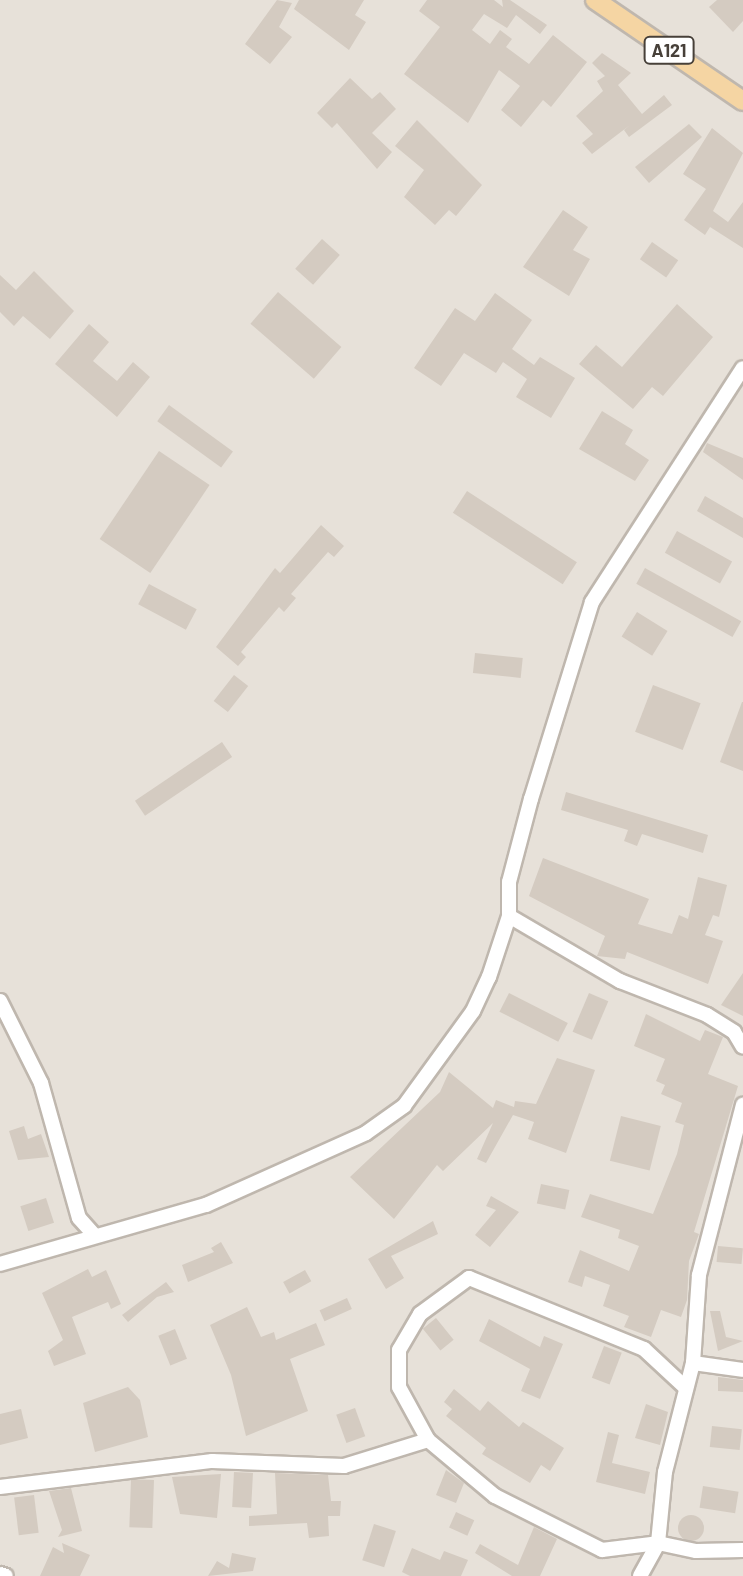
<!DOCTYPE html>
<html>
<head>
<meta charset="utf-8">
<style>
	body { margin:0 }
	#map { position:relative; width:743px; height:1576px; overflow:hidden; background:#f4f0eb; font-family:Barlow,sans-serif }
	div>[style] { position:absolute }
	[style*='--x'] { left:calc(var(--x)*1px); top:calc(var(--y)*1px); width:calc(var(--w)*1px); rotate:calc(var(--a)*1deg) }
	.residential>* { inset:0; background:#e7e1d9; transform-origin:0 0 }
	.building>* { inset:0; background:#d4cbc1; transform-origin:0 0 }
	.round { border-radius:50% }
	.roads { filter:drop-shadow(2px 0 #bfb7ae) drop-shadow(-2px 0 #bfb7ae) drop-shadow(0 2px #bfb7ae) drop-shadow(0 -2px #bfb7ae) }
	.minor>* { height:14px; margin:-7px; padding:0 7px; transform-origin:7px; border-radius:7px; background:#fff }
	.major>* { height:18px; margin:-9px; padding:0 9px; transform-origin:9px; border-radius:9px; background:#f5d5a3 }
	span { translate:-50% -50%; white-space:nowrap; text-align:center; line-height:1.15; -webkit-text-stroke:7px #fff; paint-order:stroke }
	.shield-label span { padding:2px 6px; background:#fff; border:2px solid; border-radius:6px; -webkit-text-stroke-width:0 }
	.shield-label { font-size:18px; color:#474039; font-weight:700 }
</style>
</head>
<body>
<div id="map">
	<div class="residential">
		<i style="left:0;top:0;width:743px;height:1576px"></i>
	</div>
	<div class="building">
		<i style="clip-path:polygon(277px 0,292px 3px,279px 27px,292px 37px,270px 64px,245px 44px)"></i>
		<i style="clip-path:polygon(299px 0,364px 0,355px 15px,366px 22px,349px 50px,294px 9px)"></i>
		<i style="clip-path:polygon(427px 0,494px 0,503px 7px,502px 0,510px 0,547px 25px,540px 34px,516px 15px,507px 28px,484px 14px,472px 30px,490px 44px,500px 30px,512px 39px,506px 47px,529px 64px,553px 35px,587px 62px,551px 107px,543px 100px,521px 127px,501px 110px,520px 86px,499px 70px,468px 123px,404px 74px,440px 27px,419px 11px)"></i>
		<i style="clip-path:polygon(717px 0,743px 0,743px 21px,733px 32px,709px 7px)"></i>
		<i style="clip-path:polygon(602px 53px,631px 73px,618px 85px,642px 114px,664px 95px,672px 105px,629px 137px,624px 130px,630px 125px,592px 154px,582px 143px,593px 134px,576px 116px,603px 91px,597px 81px,605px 76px,592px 63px)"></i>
		<i style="clip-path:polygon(350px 78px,372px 99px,380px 92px,396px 109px,372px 133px,392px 152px,377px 169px,337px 123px,332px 128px,317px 113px)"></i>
		<i style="clip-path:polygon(417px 120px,482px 185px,456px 216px,449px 210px,435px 225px,404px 197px,424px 170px,395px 146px)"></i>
		<i style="clip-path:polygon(689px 124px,702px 137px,649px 183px,635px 167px)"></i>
		<i style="clip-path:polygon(712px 128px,743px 153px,713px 211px,728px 222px,743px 202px,743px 248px,710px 227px,705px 235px,684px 220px,706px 189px,683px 174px)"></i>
		<i style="clip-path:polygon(563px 210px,588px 227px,573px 250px,590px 259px,569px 296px,523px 267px)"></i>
		<i style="left:322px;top:239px;width:24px;height:40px;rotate:42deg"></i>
		<i style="left:652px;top:242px;width:32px;height:21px;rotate:35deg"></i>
		<i style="clip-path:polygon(34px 271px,74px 311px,50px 339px,23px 316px,14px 326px,0 312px,0 275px,16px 290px)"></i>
		<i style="left:278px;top:292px;width:84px;height:42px;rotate:41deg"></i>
		<i style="clip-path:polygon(495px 293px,532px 320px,512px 349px,534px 365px,540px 357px,575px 378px,551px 418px,516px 397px,527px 379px,503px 362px,496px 373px,464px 353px,441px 386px,414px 368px,455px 308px,475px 321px)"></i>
		<i style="clip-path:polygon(677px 304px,713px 337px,663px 396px,652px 387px,633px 409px,579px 364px,596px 345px,622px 367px)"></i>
		<i style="clip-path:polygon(89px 324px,109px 342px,93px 361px,117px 381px,133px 362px,150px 377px,117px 417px,55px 364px)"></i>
		<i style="left:169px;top:405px;width:79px;height:20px;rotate:36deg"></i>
		<i style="clip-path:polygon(602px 411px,633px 430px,625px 444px,649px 460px,635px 481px,579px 449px)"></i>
		<i style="clip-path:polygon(707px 443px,743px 458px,743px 480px,703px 452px)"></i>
		<i style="left:159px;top:451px;width:61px;height:106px;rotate:34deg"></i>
		<i style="left:467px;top:491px;width:131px;height:26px;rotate:33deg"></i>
		<i style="clip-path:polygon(705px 496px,743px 518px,743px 538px,697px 511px)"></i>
		<i style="clip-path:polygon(321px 525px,344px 546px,334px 557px,328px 552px,291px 594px,296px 598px,284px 612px,279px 607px,241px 652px,246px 657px,238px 666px,216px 647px,275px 568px,280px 573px)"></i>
		<i style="left:677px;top:531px;width:63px;height:25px;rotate:29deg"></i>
		<i style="left:645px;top:568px;width:110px;height:18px;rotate:29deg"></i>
		<i style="left:149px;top:584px;width:54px;height:23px;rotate:28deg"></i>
		<i style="left:637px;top:612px;width:36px;height:29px;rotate:32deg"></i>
		<i style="left:475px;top:653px;width:48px;height:20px;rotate:6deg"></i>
		<i style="left:234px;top:675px;width:18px;height:33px;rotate:38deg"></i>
		<i style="left:653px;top:685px;width:51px;height:50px;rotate:21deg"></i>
		<i style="clip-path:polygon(742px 702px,743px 702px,743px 771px,720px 762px)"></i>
		<i style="left:222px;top:742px;width:18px;height:105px;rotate:56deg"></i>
		<i style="clip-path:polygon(566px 792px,708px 835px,703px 853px,642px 834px,637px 846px,624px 841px,628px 830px,561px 810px)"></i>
		<i style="clip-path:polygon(543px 858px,649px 899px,638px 924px,672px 934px,679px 915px,688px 919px,698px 877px,727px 885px,719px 917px,713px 915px,705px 935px,723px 941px,708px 984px,627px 952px,625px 959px,597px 956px,605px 936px,529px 896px)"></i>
		<i style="clip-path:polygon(743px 973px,743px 1016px,721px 1005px)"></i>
		<i style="left:509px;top:993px;width:66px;height:21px;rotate:27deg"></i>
		<i style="left:589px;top:993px;width:21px;height:42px;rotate:23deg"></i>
		<i style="clip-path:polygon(646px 1014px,700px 1041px,705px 1030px,723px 1037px,708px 1074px,738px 1086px,694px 1232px,699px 1234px,689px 1261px,687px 1300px,681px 1317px,661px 1310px,651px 1337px,624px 1327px,629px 1316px,603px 1306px,610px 1285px,585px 1276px,582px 1287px,568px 1282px,580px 1250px,629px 1271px,639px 1246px,618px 1238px,620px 1230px,581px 1217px,590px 1194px,653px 1214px,677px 1154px,684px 1125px,675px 1122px,682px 1103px,661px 1094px,665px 1085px,656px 1081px,665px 1059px,634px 1046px)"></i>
		<i style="clip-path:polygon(557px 1058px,595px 1070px,566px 1153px,528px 1139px,534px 1122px,513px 1115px,486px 1163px,477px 1159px,493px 1123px,443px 1171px,437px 1165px,394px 1219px,350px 1177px,440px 1092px,449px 1072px,493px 1108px,496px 1100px,514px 1107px,515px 1101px,536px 1104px)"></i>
		<i style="left:621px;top:1116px;width:41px;height:46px;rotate:14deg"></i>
		<i style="clip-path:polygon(24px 1126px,28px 1139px,41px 1134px,49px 1157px,18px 1160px,9px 1131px)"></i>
		<i style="left:541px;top:1184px;width:29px;height:20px;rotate:12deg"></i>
		<i style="clip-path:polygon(491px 1196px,519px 1212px,490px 1247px,475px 1235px,496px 1210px,486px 1206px)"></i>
		<i style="left:46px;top:1198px;width:26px;height:27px;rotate:72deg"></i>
		<i style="clip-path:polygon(433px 1221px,438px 1234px,391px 1256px,404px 1278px,386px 1289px,368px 1259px)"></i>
		<i style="clip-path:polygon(221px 1242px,233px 1263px,188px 1282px,182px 1265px,214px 1252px,211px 1248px)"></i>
		<i style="left:718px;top:1246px;width:25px;height:16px;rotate:5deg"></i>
		<i style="clip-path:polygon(88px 1269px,92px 1277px,106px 1270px,121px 1304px,111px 1309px,108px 1302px,72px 1317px,86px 1354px,54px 1366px,48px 1351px,63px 1340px,42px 1293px)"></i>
		<i style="left:305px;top:1270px;width:13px;height:25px;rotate:61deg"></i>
		<i style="clip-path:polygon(166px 1282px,174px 1292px,157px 1297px,128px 1322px,122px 1315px)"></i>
		<i style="left:347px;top:1298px;width:12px;height:30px;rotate:66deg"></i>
		<i style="clip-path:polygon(247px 1307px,261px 1337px,274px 1332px,276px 1340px,316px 1323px,325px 1345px,290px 1359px,308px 1411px,246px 1436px,231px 1375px,210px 1325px)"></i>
		<i style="clip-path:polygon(710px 1311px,720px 1311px,726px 1337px,743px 1341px,718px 1351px)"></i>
		<i style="left:436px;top:1318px;width:28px;height:17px;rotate:51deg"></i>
		<i style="clip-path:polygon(489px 1319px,540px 1347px,544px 1336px,563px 1344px,540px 1399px,521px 1391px,530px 1369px,479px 1341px)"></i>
		<i style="left:175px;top:1329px;width:32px;height:18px;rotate:68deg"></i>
		<i style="left:604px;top:1346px;width:19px;height:34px;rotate:21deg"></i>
		<i style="clip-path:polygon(718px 1377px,743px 1380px,743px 1392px,718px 1391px)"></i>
		<i style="clip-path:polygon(128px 1387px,140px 1400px,148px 1437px,95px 1452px,83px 1403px)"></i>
		<i style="clip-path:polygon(454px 1389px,480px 1411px,488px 1401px,519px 1427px,523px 1422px,564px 1448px,550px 1471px,541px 1465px,530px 1483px,482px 1454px,486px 1448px,446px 1416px,452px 1409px,444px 1402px)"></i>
		<i style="clip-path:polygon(646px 1404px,668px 1412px,660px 1445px,635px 1438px)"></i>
		<i style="left:355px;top:1408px;width:30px;height:20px;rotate:70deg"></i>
		<i style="clip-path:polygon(21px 1409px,28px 1438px,0 1445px,0 1414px)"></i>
		<i style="left:712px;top:1426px;width:30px;height:21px;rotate:6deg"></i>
		<i style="clip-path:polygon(608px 1432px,619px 1435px,612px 1463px,650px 1472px,645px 1494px,596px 1482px)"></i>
		<i style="clip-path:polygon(446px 1470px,464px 1483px,456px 1503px,436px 1495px)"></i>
		<i style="left:234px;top:1472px;width:19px;height:35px;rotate:3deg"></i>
		<i style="clip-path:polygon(275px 1473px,328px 1475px,331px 1501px,341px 1501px,340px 1516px,328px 1516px,329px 1536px,309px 1538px,307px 1523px,249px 1526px,249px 1516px,277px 1514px)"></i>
		<i style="clip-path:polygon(221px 1474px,217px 1518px,180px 1514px,172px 1477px)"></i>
		<i style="left:154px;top:1480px;width:48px;height:23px;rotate:92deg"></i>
		<i style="left:703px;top:1486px;width:36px;height:22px;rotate:9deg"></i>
		<i style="clip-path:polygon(71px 1488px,82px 1531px,58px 1537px,62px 1530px,49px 1491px)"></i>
		<i style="left:34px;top:1495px;width:38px;height:20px;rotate:83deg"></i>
		<i style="left:456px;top:1512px;width:20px;height:17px;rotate:24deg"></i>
		<i class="round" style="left:678px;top:1515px;width:26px;height:26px"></i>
		<i style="left:374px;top:1524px;width:23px;height:38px;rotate:18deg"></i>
		<i style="clip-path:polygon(534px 1527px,557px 1539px,540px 1576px,512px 1576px,475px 1553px,480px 1544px,518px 1565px)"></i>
		<i style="clip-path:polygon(62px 1543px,90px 1555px,80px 1576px,40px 1576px,53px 1547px,64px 1553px)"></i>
		<i style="clip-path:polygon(412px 1548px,440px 1560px,444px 1551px,468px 1560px,461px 1576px,410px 1576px,402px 1572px)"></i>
		<i style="clip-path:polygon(232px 1553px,256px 1558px,253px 1571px,208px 1576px,217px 1561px,229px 1568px)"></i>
	</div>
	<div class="roads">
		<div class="minor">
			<i style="--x:509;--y:916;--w:129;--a:30.4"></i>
			<i style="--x:620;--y:981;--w:93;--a:21.3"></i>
			<i style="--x:707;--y:1015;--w:32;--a:32"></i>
			<i style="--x:734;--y:1032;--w:17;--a:59"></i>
			<i style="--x:0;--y:1001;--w:92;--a:63.4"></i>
			<i style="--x:41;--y:1083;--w:140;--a:74.3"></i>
			<i style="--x:79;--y:1218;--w:24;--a:48"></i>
			<i style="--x:0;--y:1264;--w:214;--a:-16"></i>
			<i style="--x:206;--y:1205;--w:175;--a:-24.2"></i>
			<i style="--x:366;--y:1133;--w:47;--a:-35.4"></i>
			<i style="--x:404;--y:1106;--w:117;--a:-54"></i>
			<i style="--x:473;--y:1011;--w:38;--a:-65"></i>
			<i style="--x:489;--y:977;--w:64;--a:-71.8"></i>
			<i style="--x:509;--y:916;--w:34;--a:-90"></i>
			<i style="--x:509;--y:882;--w:86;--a:-75.2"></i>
			<i style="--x:531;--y:799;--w:206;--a:-72.8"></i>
			<i style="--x:592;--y:602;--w:278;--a:-57.2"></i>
			<i style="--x:693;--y:1363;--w:50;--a:8"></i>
			<i style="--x:428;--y:1440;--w:60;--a:-118.7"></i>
			<i style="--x:399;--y:1387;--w:37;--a:-90"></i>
			<i style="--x:399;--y:1350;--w:42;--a:-59.7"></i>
			<i style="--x:420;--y:1314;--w:61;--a:-36.3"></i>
			<i style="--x:469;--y:1278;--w:189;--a:22.1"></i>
			<i style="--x:644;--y:1349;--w:57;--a:42.9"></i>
			<i style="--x:0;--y:1487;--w:214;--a:-7"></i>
			<i style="--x:212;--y:1461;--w:132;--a:2.2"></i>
			<i style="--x:344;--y:1466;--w:88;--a:-17.2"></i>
			<i style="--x:428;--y:1440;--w:87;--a:39.9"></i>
			<i style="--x:495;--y:1496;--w:120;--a:26.8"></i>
			<i style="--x:602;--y:1550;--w:56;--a:-7.1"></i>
			<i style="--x:658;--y:1543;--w:39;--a:12"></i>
			<i style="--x:696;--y:1551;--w:47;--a:-1.2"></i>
			<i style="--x:0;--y:1574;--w:6;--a:18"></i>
			<i style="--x:640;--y:1576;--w:38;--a:-61"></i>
			<i style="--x:658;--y:1543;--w:71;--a:-84.4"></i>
			<i style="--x:665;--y:1472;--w:113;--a:-75.6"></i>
			<i style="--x:693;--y:1363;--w:88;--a:-86.1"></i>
			<i style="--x:699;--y:1275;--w:176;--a:-75.5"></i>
		</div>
		<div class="major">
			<i style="--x:595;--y:0;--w:179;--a:34.3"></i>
		</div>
	</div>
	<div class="shield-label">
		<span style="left:669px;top:50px">A121</span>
	</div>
</div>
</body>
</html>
